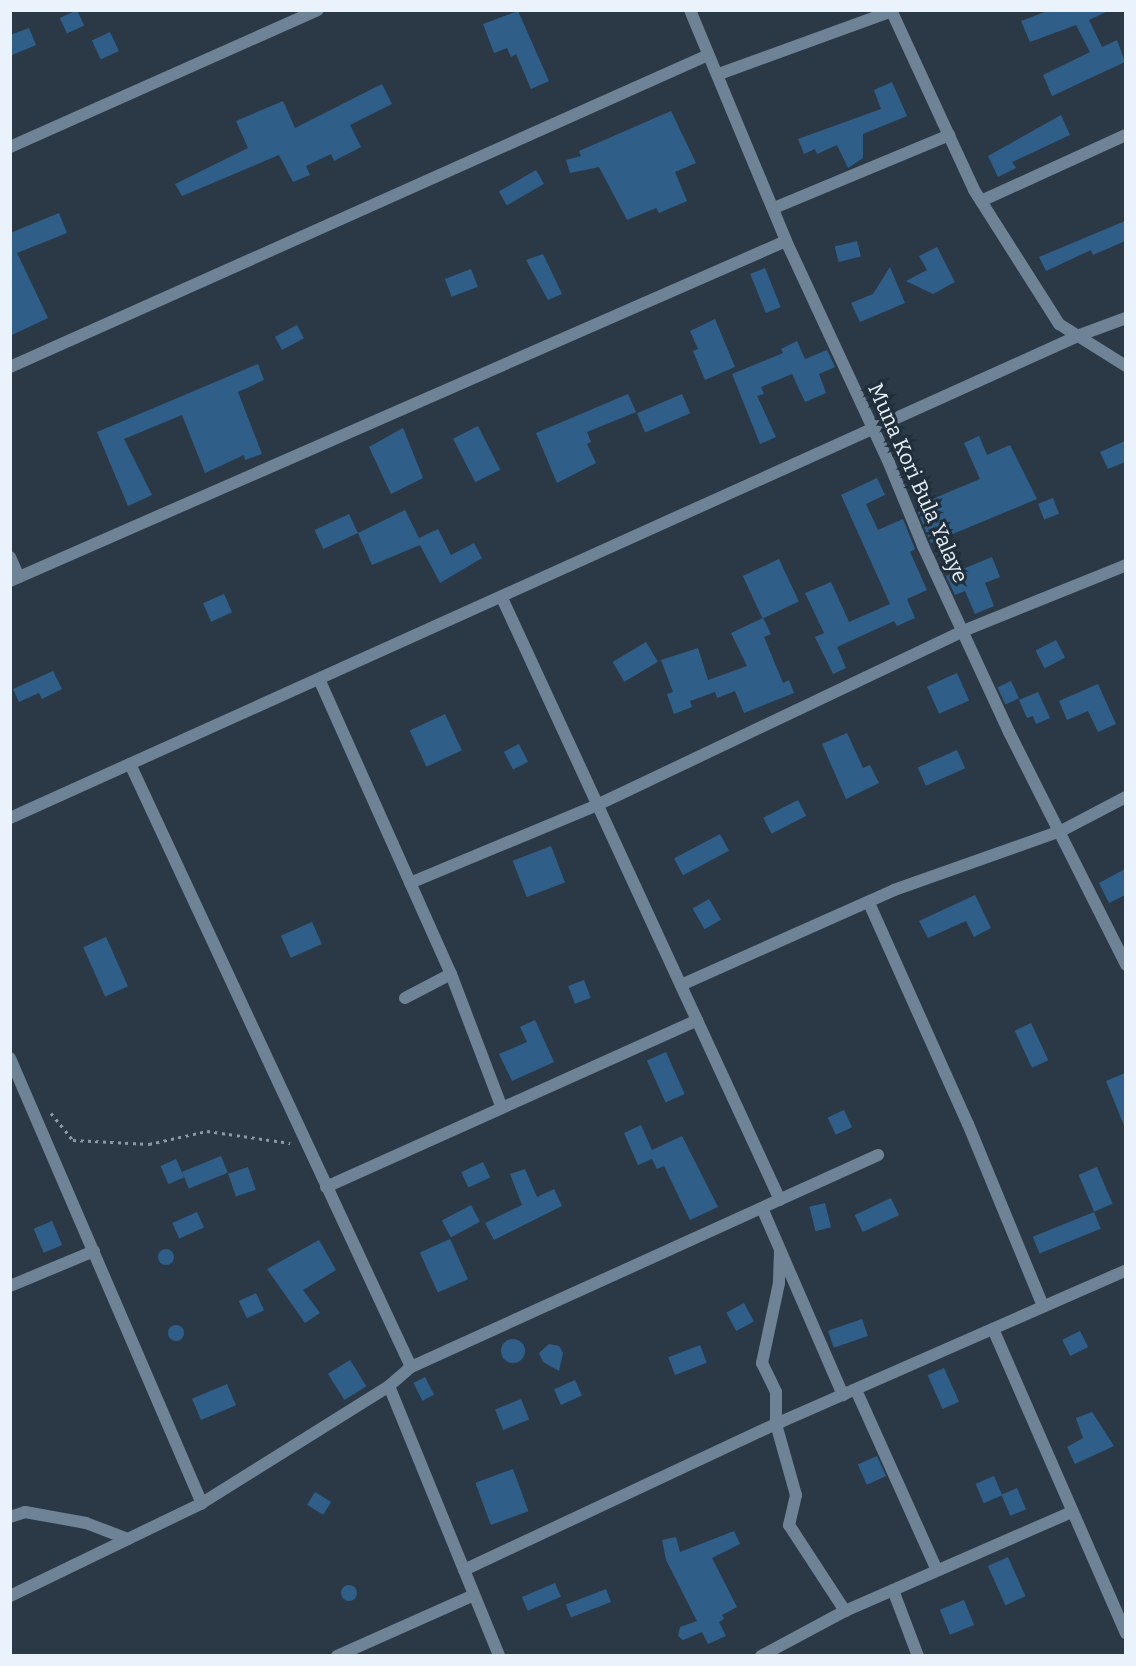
<!DOCTYPE html>
<html>
<head>
<meta charset="utf-8">
<style>
	body { margin:0 }
	#map { position:relative; width:1136px; height:1666px; overflow:hidden; background:#2b3946; font-family:Bitter,serif }
	div>[style] { position:absolute }
	[style*='--x'] { left:calc(var(--x)*1px); top:calc(var(--y)*1px); width:calc(var(--w)*1px); rotate:calc(var(--a)*1deg) }
	.building>* { inset:0; background:#2f5f88; transform-origin:0 0 }
	.round { border-radius:50% }
	.path>* { height:3px; margin-top:-1.5px; transform-origin:0; background:repeating-linear-gradient(90deg,#8d99a3 0 3px,transparent 0 7.5px) }
	.street>* { height:12px; margin:-6px; padding:0 6px; transform-origin:6px; border-radius:6px; background:#6f8397 }
	span { translate:-50% -50%; white-space:nowrap; text-align:center; line-height:1.15; -webkit-text-stroke:6px #212f3b; paint-order:stroke }
	.street-label { font-size:21px; color:#eaf3fb }
	.frame { position:absolute; inset:0; border:12px solid #eaf3fb; pointer-events:none }
</style>
</head>
<body>
<div id="map">
	<div class="building">
		<i style="left:77px;top:10px;width:17px;height:19px;rotate:65deg"></i>
		<i style="clip-path:polygon(1050px 10px,1110px 10px,1089px 20px,1102px 47px,1117px 40px,1125px 62px,1052px 96px,1043px 75px,1090px 52px,1076px 25px,1030px 42px,1021px 21px)"></i>
		<i style="clip-path:polygon(518px 11px,549px 81px,531px 89px,516px 54px,511px 57px,507px 48px,494px 53px,483px 24px)"></i>
		<i style="clip-path:polygon(29px 28px,36px 45px,10px 56px,10px 35px)"></i>
		<i style="left:110px;top:32px;width:21px;height:20px;rotate:65deg"></i>
		<i style="clip-path:polygon(892px 82px,907px 116px,863px 134px,863px 158px,848px 168px,837px 145px,817px 154px,815px 149px,804px 154px,798px 139px,881px 109px,874px 90px)"></i>
		<i style="clip-path:polygon(382px 84px,392px 104px,350px 125px,361px 147px,334px 161px,331px 154px,306px 166px,310px 175px,293px 182px,279px 155px,182px 196px,175px 184px,248px 148px,236px 121px,283px 101px,295px 128px)"></i>
		<i style="clip-path:polygon(671px 111px,696px 163px,675px 172px,687px 201px,659px 213px,656px 208px,627px 220px,599px 167px,570px 173px,566px 160px,581px 156px,579px 151px)"></i>
		<i style="clip-path:polygon(1061px 115px,1070px 135px,1012px 162px,1016px 168px,998px 177px,988px 156px)"></i>
		<i style="left:536px;top:170px;width:16px;height:43px;rotate:60deg"></i>
		<i style="clip-path:polygon(59px 213px,67px 233px,17px 253px,48px 318px,10px 336px,10px 233px)"></i>
		<i style="clip-path:polygon(1125px 221px,1125px 241px,1093px 255px,1091px 250px,1046px 271px,1039px 257px)"></i>
		<i style="left:857px;top:241px;width:16px;height:23px;rotate:76deg"></i>
		<i style="clip-path:polygon(937px 247px,955px 282px,933px 294px,906px 281px,927px 270px,919px 256px)"></i>
		<i style="clip-path:polygon(543px 254px,562px 294px,548px 300px,526px 260px)"></i>
		<i style="clip-path:polygon(890px 267px,905px 303px,860px 322px,851px 303px,873px 294px)"></i>
		<i style="left:765px;top:268px;width:42px;height:16px;rotate:68deg"></i>
		<i style="left:471px;top:269px;width:19px;height:28px;rotate:69deg"></i>
		<i style="clip-path:polygon(715px 319px,735px 367px,705px 380px,693px 351px,698px 349px,690px 331px)"></i>
		<i style="left:297px;top:325px;width:15px;height:25px;rotate:62deg"></i>
		<i style="clip-path:polygon(797px 341px,805px 359px,827px 350px,835px 367px,819px 374px,826px 393px,805px 402px,792px 374px,761px 387px,764px 394px,757px 396px,776px 437px,760px 444px,732px 374px,783px 353px,781px 349px)"></i>
		<i style="clip-path:polygon(258px 364px,264px 380px,238px 392px,262px 454px,245px 460px,244px 455px,205px 473px,182px 415px,124px 439px,152px 495px,128px 506px,97px 432px)"></i>
		<i style="clip-path:polygon(628px 394px,636px 412px,587px 432px,591px 442px,587px 444px,596px 463px,557px 483px,536px 433px)"></i>
		<i style="left:682px;top:394px;width:21px;height:49px;rotate:67deg"></i>
		<i style="left:478px;top:426px;width:49px;height:28px;rotate:63deg"></i>
		<i style="clip-path:polygon(403px 428px,423px 478px,391px 494px,369px 447px)"></i>
		<i style="clip-path:polygon(979px 436px,987px 455px,1010px 445px,1037px 499px,931px 543px,918px 512px,932px 505px,930px 500px,980px 479px,964px 443px)"></i>
		<i style="clip-path:polygon(1125px 441px,1125px 462px,1108px 469px,1100px 452px)"></i>
		<i style="clip-path:polygon(877px 478px,885px 495px,866px 504px,878px 530px,903px 519px,915px 549px,910px 552px,927px 590px,907px 599px,915px 618px,897px 626px,894px 621px,837px 647px,846px 668px,833px 674px,815px 637px,824px 633px,805px 593px,831px 582px,849px 622px,890px 604px,841px 495px)"></i>
		<i style="left:1053px;top:498px;width:17px;height:16px;rotate:69deg"></i>
		<i style="clip-path:polygon(405px 510px,419px 538px,438px 529px,451px 555px,474px 543px,482px 558px,440px 583px,420px 545px,372px 565px,358px 533px)"></i>
		<i style="left:349px;top:514px;width:21px;height:38px;rotate:65deg"></i>
		<i style="clip-path:polygon(992px 557px,1000px 577px,985px 583px,994px 606px,975px 614px,965px 591px,955px 595px,946px 576px)"></i>
		<i style="left:779px;top:559px;width:47px;height:40px;rotate:65deg"></i>
		<i style="left:224px;top:594px;width:20px;height:23px;rotate:66deg"></i>
		<i style="clip-path:polygon(763px 618px,771px 634px,764px 637px,783px 683px,789px 680px,794px 693px,744px 713px,735px 691px,717px 698px,715px 692px,690px 701px,692px 707px,674px 714px,667px 694px,673px 692px,661px 660px,698px 648px,708px 680px,747px 666px,731px 633px)"></i>
		<i style="left:1056px;top:640px;width:20px;height:23px;rotate:63deg"></i>
		<i style="left:646px;top:642px;width:23px;height:39px;rotate:59deg"></i>
		<i style="clip-path:polygon(53px 671px,62px 689px,42px 699px,39px 693px,19px 702px,13px 689px)"></i>
		<i style="left:957px;top:673px;width:30px;height:33px;rotate:66deg"></i>
		<i style="left:1011px;top:681px;width:19px;height:15px;rotate:65deg"></i>
		<i style="clip-path:polygon(1098px 684px,1116px 724px,1098px 732px,1088px 711px,1067px 720px,1059px 701px)"></i>
		<i style="clip-path:polygon(1038px 692px,1050px 718px,1036px 724px,1033px 716px,1027px 718px,1019px 700px)"></i>
		<i style="left:445px;top:714px;width:40px;height:39px;rotate:65deg"></i>
		<i style="clip-path:polygon(847px 733px,863px 768px,870px 765px,879px 783px,846px 799px,822px 744px)"></i>
		<i style="left:519px;top:744px;width:20px;height:17px;rotate:63deg"></i>
		<i style="left:957px;top:750px;width:20px;height:43px;rotate:66deg"></i>
		<i style="left:798px;top:800px;width:18px;height:39px;rotate:63deg"></i>
		<i style="left:720px;top:834px;width:19px;height:52px;rotate:62deg"></i>
		<i style="left:551px;top:846px;width:39px;height:41px;rotate:69deg"></i>
		<i style="clip-path:polygon(1125px 869px,1125px 895px,1109px 903px,1099px 883px)"></i>
		<i style="clip-path:polygon(975px 895px,991px 928px,974px 937px,966px 921px,928px 938px,919px 921px)"></i>
		<i style="left:709px;top:899px;width:24px;height:19px;rotate:60deg"></i>
		<i style="left:312px;top:922px;width:24px;height:34px;rotate:66deg"></i>
		<i style="left:106px;top:937px;width:54px;height:25px;rotate:66deg"></i>
		<i style="left:584px;top:980px;width:19px;height:17px;rotate:69deg"></i>
		<i style="clip-path:polygon(535px 1020px,554px 1062px,512px 1081px,499px 1054px,527px 1042px,520px 1027px)"></i>
		<i style="left:1031px;top:1023px;width:41px;height:18px;rotate:65deg"></i>
		<i style="left:666px;top:1052px;width:46px;height:21px;rotate:66deg"></i>
		<i style="clip-path:polygon(1125px 1073px,1125px 1128px,1106px 1081px)"></i>
		<i style="left:844px;top:1110px;width:19px;height:18px;rotate:65deg"></i>
		<i style="clip-path:polygon(641px 1125px,652px 1150px,682px 1136px,718px 1207px,690px 1220px,664px 1166px,657px 1169px,652px 1159px,638px 1165px,624px 1133px)"></i>
		<i style="left:221px;top:1156px;width:18px;height:42px;rotate:68deg"></i>
		<i style="left:176px;top:1159px;width:20px;height:17px;rotate:66deg"></i>
		<i style="left:483px;top:1162px;width:17px;height:24px;rotate:65deg"></i>
		<i style="left:248px;top:1167px;width:24px;height:21px;rotate:71deg"></i>
		<i style="left:1097px;top:1167px;width:40px;height:20px;rotate:67deg"></i>
		<i style="clip-path:polygon(525px 1169px,537px 1197px,554px 1189px,562px 1206px,494px 1240px,485px 1223px,522px 1205px,510px 1174px)"></i>
		<i style="left:891px;top:1198px;width:19px;height:40px;rotate:65deg"></i>
		<i style="left:825px;top:1203px;width:25px;height:16px;rotate:76deg"></i>
		<i style="left:471px;top:1205px;width:19px;height:33px;rotate:62deg"></i>
		<i style="left:197px;top:1212px;width:17px;height:27px;rotate:66deg"></i>
		<i style="left:1094px;top:1212px;width:18px;height:66px;rotate:68deg"></i>
		<i style="left:52px;top:1221px;width:26px;height:20px;rotate:67deg"></i>
		<i style="left:450px;top:1239px;width:44px;height:33px;rotate:66deg"></i>
		<i style="clip-path:polygon(319px 1240px,336px 1270px,303px 1290px,320px 1313px,305px 1323px,267px 1269px)"></i>
		<i class="round" style="left:158px;top:1249px;width:16px;height:16px"></i>
		<i style="left:256px;top:1293px;width:19px;height:19px;rotate:65deg"></i>
		<i style="left:744px;top:1303px;width:21px;height:20px;rotate:62deg"></i>
		<i style="left:862px;top:1319px;width:18px;height:36px;rotate:71deg"></i>
		<i class="round" style="left:168px;top:1325px;width:16px;height:16px"></i>
		<i style="left:1080px;top:1331px;width:18px;height:20px;rotate:63deg"></i>
		<i class="round" style="left:501px;top:1339px;width:24px;height:24px"></i>
		<i style="clip-path:polygon(549px 1344px,559px 1346px,563px 1353px,559px 1371px,543px 1362px,539px 1353px)"></i>
		<i style="left:700px;top:1345px;width:19px;height:34px;rotate:69deg"></i>
		<i style="left:350px;top:1360px;width:31px;height:26px;rotate:58deg"></i>
		<i style="left:944px;top:1368px;width:37px;height:18px;rotate:66deg"></i>
		<i style="left:425px;top:1377px;width:20px;height:13px;rotate:63deg"></i>
		<i style="left:575px;top:1380px;width:17px;height:23px;rotate:66deg"></i>
		<i style="left:227px;top:1384px;width:23px;height:38px;rotate:67deg"></i>
		<i style="left:521px;top:1399px;width:22px;height:28px;rotate:68deg"></i>
		<i style="clip-path:polygon(1092px 1412px,1114px 1446px,1075px 1464px,1067px 1447px,1083px 1438px,1076px 1418px)"></i>
		<i style="left:877px;top:1456px;width:22px;height:21px;rotate:66deg"></i>
		<i style="left:513px;top:1469px;width:45px;height:40px;rotate:70deg"></i>
		<i style="left:994px;top:1476px;width:21px;height:20px;rotate:67deg"></i>
		<i style="left:1017px;top:1488px;width:23px;height:17px;rotate:67deg"></i>
		<i style="left:315px;top:1492px;width:19px;height:15px;rotate:32deg"></i>
		<i style="clip-path:polygon(734px 1531px,740px 1544px,712px 1558px,737px 1607px,722px 1615px,724px 1619px,719px 1622px,726px 1636px,708px 1644px,702px 1632px,683px 1640px,678px 1636px,680px 1627px,697px 1621px,666px 1560px,662px 1540px,676px 1537px,680px 1552px)"></i>
		<i style="left:1008px;top:1557px;width:43px;height:22px;rotate:66deg"></i>
		<i style="left:555px;top:1583px;width:15px;height:36px;rotate:67deg"></i>
		<i class="round" style="left:341px;top:1585px;width:16px;height:16px"></i>
		<i style="left:606px;top:1589px;width:14px;height:43px;rotate:69deg"></i>
		<i style="left:964px;top:1600px;width:27px;height:26px;rotate:68deg"></i>
	</div>
	<div class="path">
		<i style="--x:51;--y:1113;--w:35;--a:51"></i>
		<i style="--x:73;--y:1140;--w:76;--a:3"></i>
		<i style="--x:149;--y:1144;--w:59;--a:-12.6"></i>
		<i style="--x:207;--y:1131;--w:84;--a:8.2"></i>
	</div>
	<div class="street">
		<i style="--x:690;--y:10;--w:250;--a:67.4"></i>
		<i style="--x:786;--y:241;--w:245;--a:65.1"></i>
		<i style="--x:889;--y:463;--w:90;--a:67.7"></i>
		<i style="--x:923;--y:546;--w:205;--a:65.2"></i>
		<i style="--x:1009;--y:732;--w:261;--a:63.3"></i>
		<i style="--x:891;--y:10;--w:198;--a:65.2"></i>
		<i style="--x:974;--y:190;--w:159;--a:57.6"></i>
		<i style="--x:1059;--y:324;--w:79;--a:32.1"></i>
		<i style="--x:719;--y:74;--w:184;--a:-20"></i>
		<i style="--x:10;--y:147;--w:337;--a:-24"></i>
		<i style="--x:981;--y:201;--w:159;--a:-24.5"></i>
		<i style="--x:774;--y:208;--w:190;--a:-22.6"></i>
		<i style="--x:10;--y:367;--w:765;--a:-24.08"></i>
		<i style="--x:10;--y:557;--w:22;--a:66"></i>
		<i style="--x:10;--y:581;--w:847;--a:-23.66"></i>
		<i style="--x:502;--y:598;--w:663;--a:65.21"></i>
		<i style="--x:319;--y:679;--w:323;--a:65.9"></i>
		<i style="--x:451;--y:974;--w:143;--a:69.2"></i>
		<i style="--x:130;--y:764;--w:665;--a:65.01"></i>
		<i style="--x:10;--y:818;--w:1174;--a:-24.29"></i>
		<i style="--x:1080;--y:335;--w:49;--a:-20.3"></i>
		<i style="--x:410;--y:883;--w:203;--a:-22.6"></i>
		<i style="--x:597;--y:805;--w:405;--a:-25.4"></i>
		<i style="--x:963;--y:631;--w:176;--a:-22"></i>
		<i style="--x:869;--y:903;--w:242;--a:65.9"></i>
		<i style="--x:968;--y:1124;--w:197;--a:67.6"></i>
		<i style="--x:681;--y:985;--w:233;--a:-24"></i>
		<i style="--x:894;--y:890;--w:177;--a:-19.5"></i>
		<i style="--x:1061;--y:831;--w:73;--a:-27.6"></i>
		<i style="--x:405;--y:998;--w:52;--a:-27.6"></i>
		<i style="--x:10;--y:1058;--w:485;--a:66.7"></i>
		<i style="--x:326;--y:1187;--w:407;--a:-24.2"></i>
		<i style="--x:762;--y:1208;--w:204;--a:66.6"></i>
		<i style="--x:780;--y:1251;--w:32;--a:92"></i>
		<i style="--x:779;--y:1283;--w:82;--a:102"></i>
		<i style="--x:762;--y:1363;--w:32;--a:64"></i>
		<i style="--x:776;--y:1392;--w:32;--a:90"></i>
		<i style="--x:776;--y:1424;--w:74;--a:74.3"></i>
		<i style="--x:796;--y:1495;--w:31;--a:103"></i>
		<i style="--x:789;--y:1525;--w:103;--a:56.9"></i>
		<i style="--x:10;--y:1286;--w:91;--a:-22.6"></i>
		<i style="--x:993;--y:1329;--w:332;--a:66.4"></i>
		<i style="--x:389;--y:1386;--w:292;--a:67.8"></i>
		<i style="--x:856;--y:1390;--w:197;--a:65.8"></i>
		<i style="--x:10;--y:1517;--w:16;--a:-18"></i>
		<i style="--x:25;--y:1512;--w:62;--a:10.2"></i>
		<i style="--x:86;--y:1523;--w:45;--a:20.9"></i>
		<i style="--x:464;--y:1570;--w:344;--a:-25.1"></i>
		<i style="--x:776;--y:1424;--w:382;--a:-23.7"></i>
		<i style="--x:893;--y:1590;--w:71;--a:69.3"></i>
		<i style="--x:10;--y:1596;--w:213;--a:-25.8"></i>
		<i style="--x:202;--y:1503;--w:221;--a:-32"></i>
		<i style="--x:389;--y:1386;--w:29;--a:-41"></i>
		<i style="--x:411;--y:1367;--w:513;--a:-24.42"></i>
		<i style="--x:337;--y:1656;--w:150;--a:-24"></i>
		<i style="--x:761;--y:1656;--w:95;--a:-28.2"></i>
		<i style="--x:845;--y:1611;--w:248;--a:-23.6"></i>
	</div>
	<div class="street-label">
		<span style="left:918px;top:483px;rotate:66deg">Muna Kori Bula Yalaye</span>
	</div>
	<div class="frame"></div>
</div>
</body>
</html>
